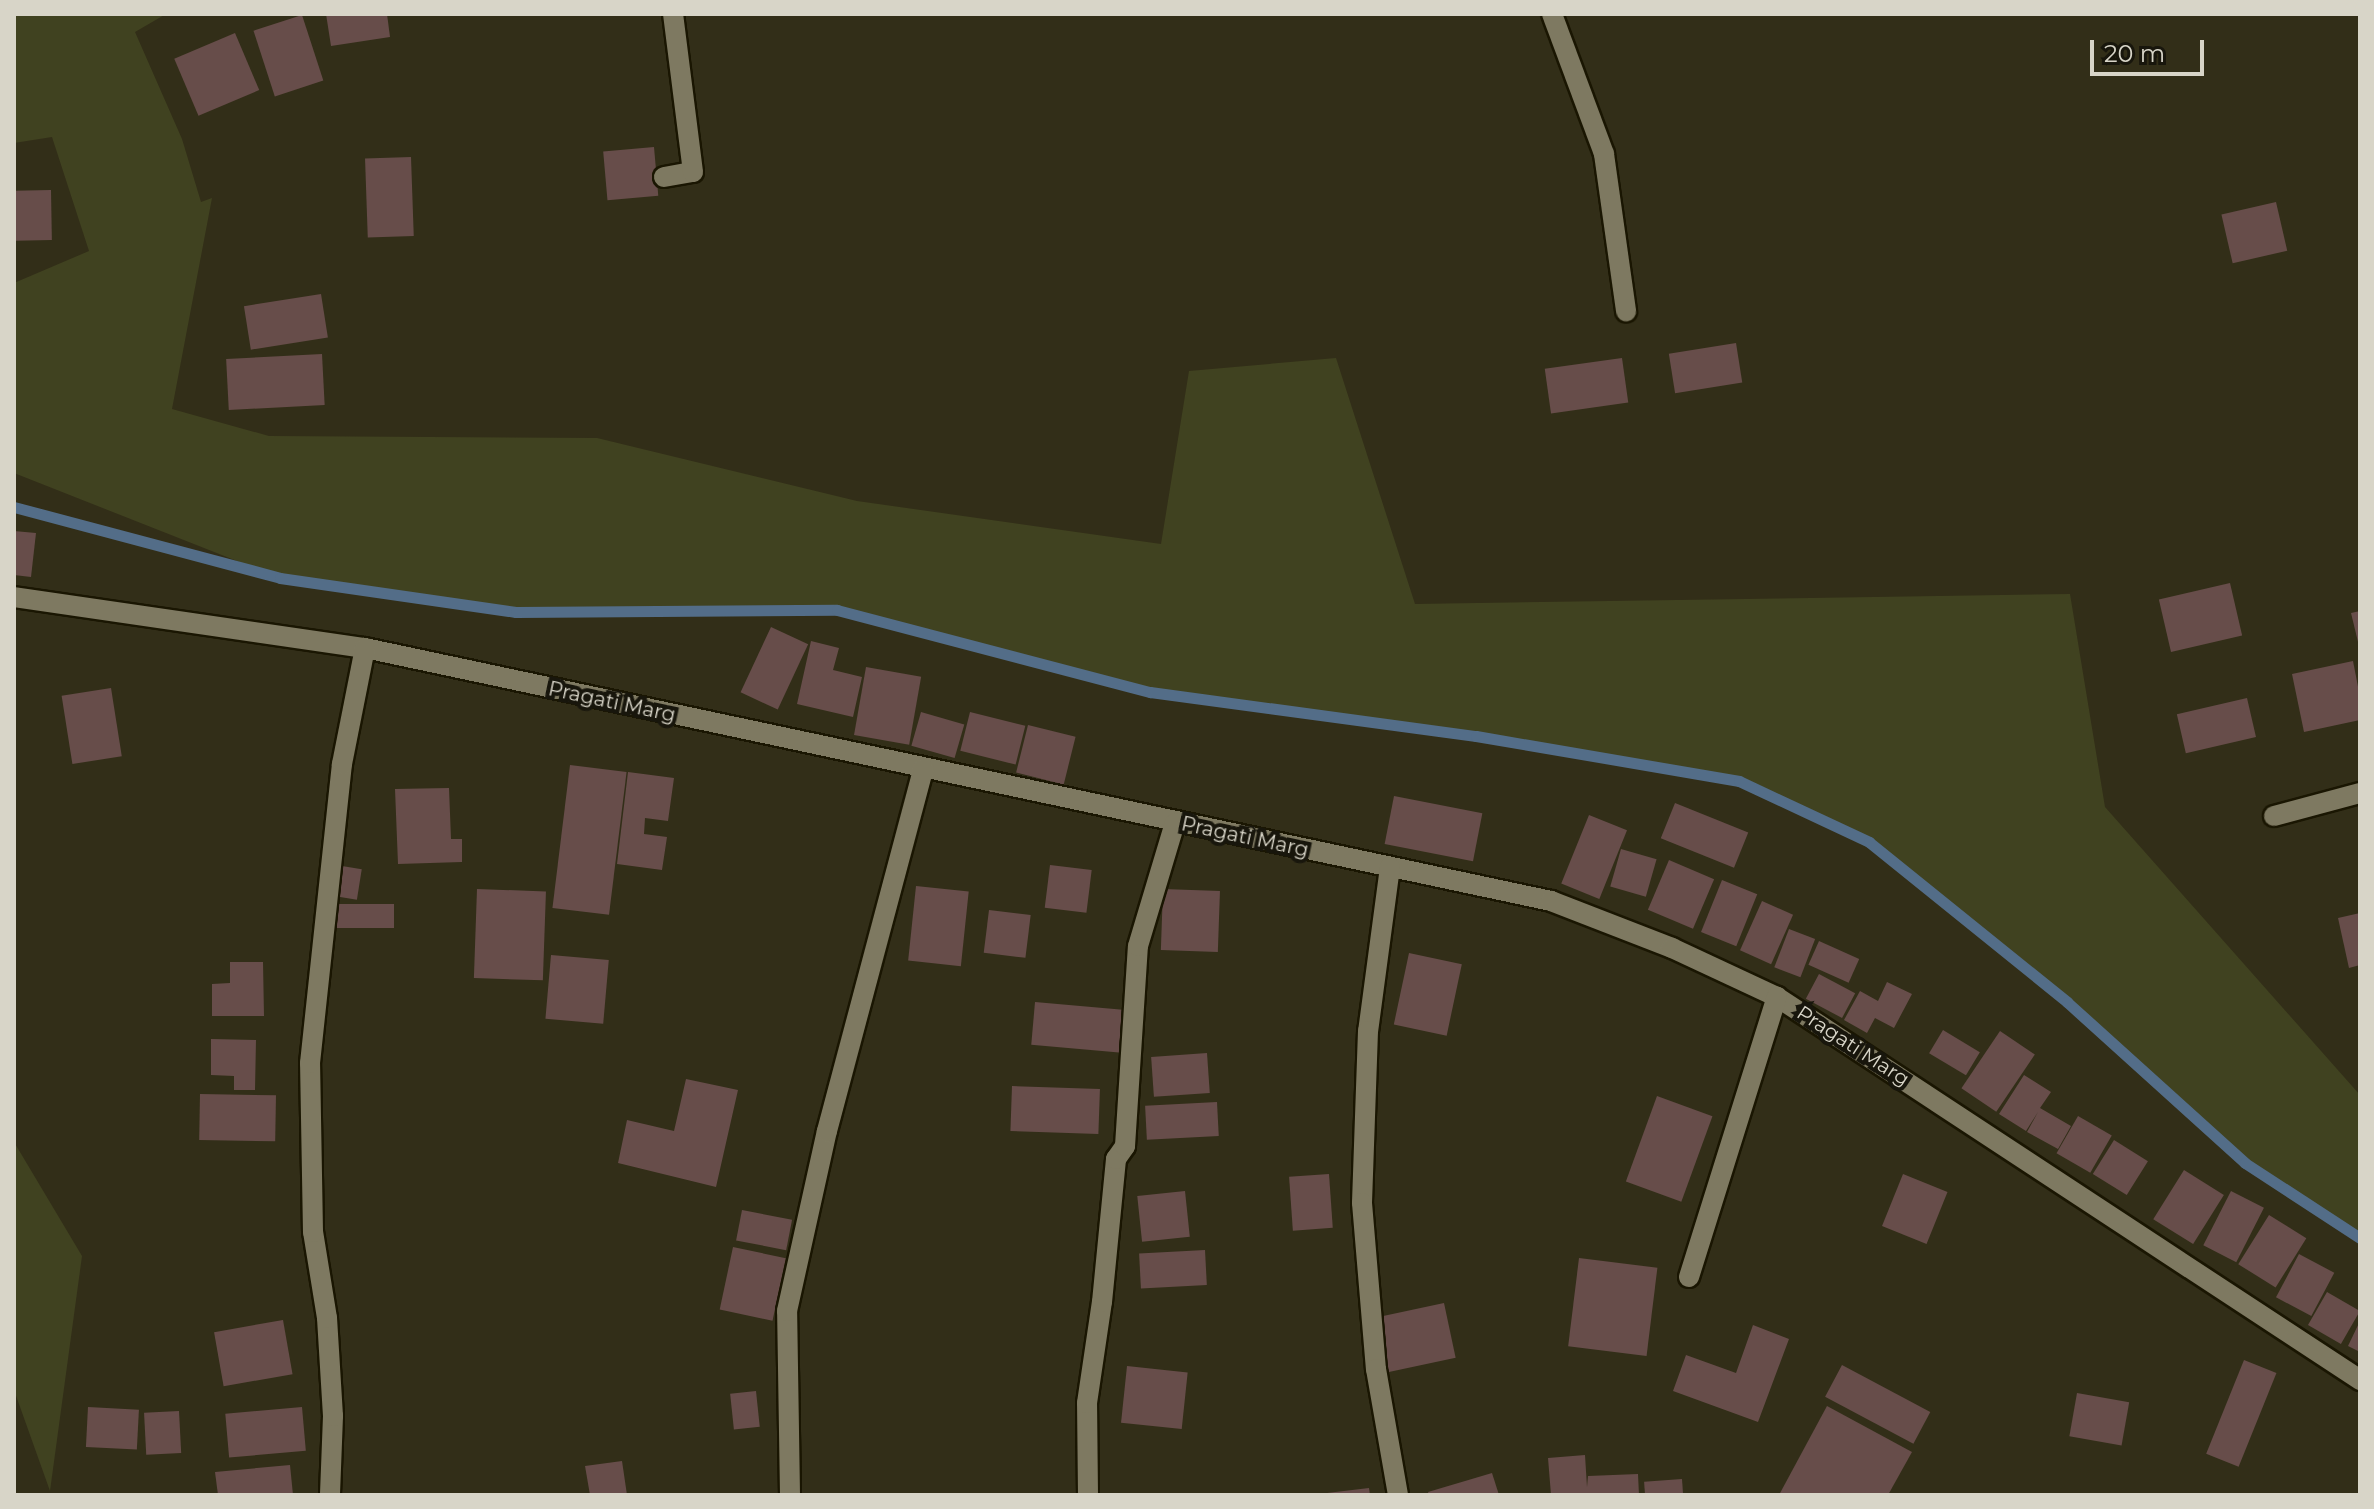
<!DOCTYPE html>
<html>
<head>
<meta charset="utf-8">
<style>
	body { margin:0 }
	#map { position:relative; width:2374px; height:1509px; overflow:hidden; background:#322e18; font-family:Montserrat,sans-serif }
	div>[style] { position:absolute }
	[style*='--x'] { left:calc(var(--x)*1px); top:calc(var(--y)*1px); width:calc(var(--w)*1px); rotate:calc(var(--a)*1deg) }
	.green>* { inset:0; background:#404220 }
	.stream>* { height:11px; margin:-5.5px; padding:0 5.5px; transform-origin:5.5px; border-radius:5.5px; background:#536d88 }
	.building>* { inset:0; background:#674d4a; transform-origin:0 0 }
	.roads { filter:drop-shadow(2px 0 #1a1602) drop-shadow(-2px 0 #1a1602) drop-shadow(0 2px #1a1602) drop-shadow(0 -2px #1a1602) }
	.minor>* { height:20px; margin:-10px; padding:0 10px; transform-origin:10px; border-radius:10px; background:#7e7961 }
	span { translate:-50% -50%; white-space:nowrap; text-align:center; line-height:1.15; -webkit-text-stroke:8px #18160c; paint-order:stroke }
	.street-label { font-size:20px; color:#d8d5c8 }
	.frame { position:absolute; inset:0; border:16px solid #d8d5c8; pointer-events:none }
	.scale { position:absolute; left:2090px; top:40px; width:114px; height:36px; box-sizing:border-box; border:4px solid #d8d5c8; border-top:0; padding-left:10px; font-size:24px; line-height:28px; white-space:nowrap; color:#d8d5c8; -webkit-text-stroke:6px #18160c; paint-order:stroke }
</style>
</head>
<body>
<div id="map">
	<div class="green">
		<i style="clip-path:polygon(14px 14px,166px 14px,135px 32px,182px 139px,201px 202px,212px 198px,172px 409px,269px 436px,597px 438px,857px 501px,1161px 544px,1189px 371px,1336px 358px,1415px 604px,2070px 594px,2105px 807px,2360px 1095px,2360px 1238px,2245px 1163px,2067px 1002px,1869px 842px,1739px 781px,1476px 736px,1150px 692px,837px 610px,516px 612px,280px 578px,14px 473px,14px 283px,89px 251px,52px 137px,14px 143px)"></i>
		<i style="clip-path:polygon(14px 1142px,82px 1256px,50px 1491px,14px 1390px)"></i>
	</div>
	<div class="stream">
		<i style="--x:14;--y:507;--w:275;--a:14.9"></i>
		<i style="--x:280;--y:578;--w:238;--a:8.2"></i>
		<i style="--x:516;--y:612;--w:321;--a:-0.4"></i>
		<i style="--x:837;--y:610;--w:324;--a:14.7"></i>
		<i style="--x:1150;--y:692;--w:329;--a:7.7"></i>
		<i style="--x:1476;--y:736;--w:267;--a:9.7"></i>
		<i style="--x:1739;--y:781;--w:144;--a:25.1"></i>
		<i style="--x:1869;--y:842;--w:255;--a:38.9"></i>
		<i style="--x:2067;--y:1002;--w:240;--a:42.1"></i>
		<i style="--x:2245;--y:1163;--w:137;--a:33.1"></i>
	</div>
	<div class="building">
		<i style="clip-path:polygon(326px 14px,387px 14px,390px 37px,331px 46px)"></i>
		<i style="left:302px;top:15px;width:69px;height:51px;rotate:72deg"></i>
		<i style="left:235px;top:33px;width:62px;height:66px;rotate:67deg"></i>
		<i style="left:654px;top:147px;width:49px;height:51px;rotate:85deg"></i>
		<i style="left:411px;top:157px;width:79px;height:46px;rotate:88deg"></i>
		<i style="left:51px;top:190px;width:50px;height:37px;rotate:89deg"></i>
		<i style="left:2276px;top:202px;width:50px;height:56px;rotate:77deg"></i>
		<i style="left:321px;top:294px;width:44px;height:78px;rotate:81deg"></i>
		<i style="left:1736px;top:343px;width:40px;height:68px;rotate:81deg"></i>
		<i style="left:322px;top:354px;width:51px;height:96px;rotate:87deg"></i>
		<i style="left:1622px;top:358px;width:45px;height:78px;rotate:82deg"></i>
		<i style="clip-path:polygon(14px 531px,36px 533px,31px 577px,14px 575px)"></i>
		<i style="left:2230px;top:583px;width:54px;height:73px;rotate:77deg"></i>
		<i style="clip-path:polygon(2360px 611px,2360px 646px,2359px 646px,2351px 613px)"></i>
		<i style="left:771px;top:627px;width:41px;height:72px;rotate:25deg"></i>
		<i style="clip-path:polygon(811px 641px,839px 648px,833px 670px,862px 677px,853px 717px,797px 704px)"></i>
		<i style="clip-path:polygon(2353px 661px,2360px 697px,2360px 720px,2304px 732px,2292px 674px)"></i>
		<i style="left:866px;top:667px;width:56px;height:69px;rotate:10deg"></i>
		<i style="left:111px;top:688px;width:69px;height:50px;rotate:81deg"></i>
		<i style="left:2247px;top:698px;width:40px;height:72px;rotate:77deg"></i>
		<i style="left:921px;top:712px;width:45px;height:35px;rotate:16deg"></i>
		<i style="left:970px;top:712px;width:57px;height:40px;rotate:14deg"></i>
		<i style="left:1028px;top:725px;width:49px;height:49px;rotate:14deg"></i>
		<i style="left:570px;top:765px;width:57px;height:144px;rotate:7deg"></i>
		<i style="clip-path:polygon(628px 772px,674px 778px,668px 821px,645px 818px,644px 834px,667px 837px,662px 870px,617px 864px)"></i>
		<i style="clip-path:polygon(449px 788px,451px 839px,462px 839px,462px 862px,398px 864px,395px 789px)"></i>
		<i style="left:1394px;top:796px;width:90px;height:49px;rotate:11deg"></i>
		<i style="left:1675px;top:803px;width:79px;height:38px;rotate:22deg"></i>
		<i style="left:1589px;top:815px;width:41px;height:74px;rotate:22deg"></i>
		<i style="left:1621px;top:849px;width:37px;height:39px;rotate:16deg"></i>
		<i style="left:1669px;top:860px;width:49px;height:54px;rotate:23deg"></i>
		<i style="left:1050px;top:865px;width:42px;height:43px;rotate:7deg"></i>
		<i style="left:342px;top:866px;width:20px;height:31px;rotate:9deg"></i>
		<i style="left:1722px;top:880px;width:38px;height:56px;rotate:22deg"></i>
		<i style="left:916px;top:886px;width:53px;height:75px;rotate:6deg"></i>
		<i style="left:477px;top:889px;width:69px;height:89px;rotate:2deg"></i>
		<i style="left:1163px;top:889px;width:57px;height:61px;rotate:2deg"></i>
		<i style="left:1762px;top:901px;width:34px;height:54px;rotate:24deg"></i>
		<i style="left:394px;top:904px;width:24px;height:62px;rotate:90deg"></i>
		<i style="left:989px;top:910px;width:42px;height:43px;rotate:7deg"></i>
		<i style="clip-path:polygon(2360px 913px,2360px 965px,2349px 968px,2338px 918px)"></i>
		<i style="left:1789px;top:929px;width:28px;height:41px;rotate:21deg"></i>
		<i style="left:1819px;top:941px;width:44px;height:26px;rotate:24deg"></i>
		<i style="left:1409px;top:953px;width:54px;height:73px;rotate:12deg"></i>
		<i style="left:551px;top:955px;width:58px;height:64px;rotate:5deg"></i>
		<i style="clip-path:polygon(230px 962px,263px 962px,264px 1016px,212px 1016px,212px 984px,230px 983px)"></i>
		<i style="left:1819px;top:974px;width:41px;height:28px;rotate:28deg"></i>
		<i style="clip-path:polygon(1887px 982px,1912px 994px,1894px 1028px,1875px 1018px,1867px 1033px,1844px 1020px,1860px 991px,1878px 1001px)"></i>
		<i style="left:1035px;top:1002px;width:88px;height:43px;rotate:5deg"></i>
		<i style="left:1943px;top:1030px;width:43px;height:27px;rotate:31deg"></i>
		<i style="left:2000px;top:1031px;width:42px;height:69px;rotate:34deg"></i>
		<i style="clip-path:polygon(211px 1039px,256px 1040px,255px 1090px,234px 1090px,234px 1076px,211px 1075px)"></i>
		<i style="left:1207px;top:1053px;width:40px;height:56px;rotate:86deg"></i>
		<i style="clip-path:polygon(2024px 1075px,2051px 1092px,2040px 1108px,2071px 1126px,2058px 1149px,2027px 1132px,2038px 1112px,2026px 1131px,1999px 1114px)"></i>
		<i style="clip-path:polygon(686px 1079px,738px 1090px,716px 1187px,618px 1163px,627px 1120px,674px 1131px)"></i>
		<i style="left:1012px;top:1086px;width:88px;height:45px;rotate:2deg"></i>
		<i style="left:200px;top:1094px;width:76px;height:46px;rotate:1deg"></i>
		<i style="left:1657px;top:1096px;width:59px;height:91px;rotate:20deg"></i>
		<i style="left:1217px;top:1102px;width:34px;height:72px;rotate:87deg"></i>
		<i style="left:2078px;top:1116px;width:39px;height:43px;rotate:30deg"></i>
		<i style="left:2114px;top:1140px;width:40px;height:40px;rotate:32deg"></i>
		<i style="left:2184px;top:1170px;width:47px;height:58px;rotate:32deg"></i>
		<i style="left:1329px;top:1174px;width:54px;height:40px;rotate:86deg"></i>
		<i style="left:1903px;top:1174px;width:48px;height:56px;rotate:22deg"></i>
		<i style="left:1185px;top:1191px;width:46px;height:48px;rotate:84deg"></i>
		<i style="left:2231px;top:1191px;width:37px;height:61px;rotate:27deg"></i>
		<i style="left:742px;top:1210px;width:51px;height:31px;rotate:11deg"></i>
		<i style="left:2269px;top:1215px;width:44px;height:58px;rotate:32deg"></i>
		<i style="left:733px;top:1247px;width:54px;height:64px;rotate:12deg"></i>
		<i style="left:1205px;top:1250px;width:35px;height:66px;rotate:87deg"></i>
		<i style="left:2299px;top:1254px;width:40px;height:49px;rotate:28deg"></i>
		<i style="left:1579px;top:1258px;width:79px;height:89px;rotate:7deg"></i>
		<i style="left:2327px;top:1292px;width:38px;height:38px;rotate:30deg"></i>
		<i style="left:1444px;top:1303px;width:56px;height:73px;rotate:78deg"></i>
		<i style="left:283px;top:1320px;width:55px;height:70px;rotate:80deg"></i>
		<i style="clip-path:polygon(2360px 1321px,2360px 1352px,2348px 1346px)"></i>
		<i style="clip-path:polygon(1753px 1325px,1789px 1339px,1758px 1422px,1673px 1391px,1686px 1355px,1736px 1373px)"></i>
		<i style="left:2244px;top:1360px;width:35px;height:101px;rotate:22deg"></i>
		<i style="left:1842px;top:1365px;width:100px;height:36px;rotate:28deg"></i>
		<i style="left:1127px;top:1366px;width:61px;height:57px;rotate:6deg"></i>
		<i style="left:756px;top:1391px;width:36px;height:26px;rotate:84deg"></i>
		<i style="left:2077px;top:1393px;width:53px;height:44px;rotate:10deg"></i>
		<i style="clip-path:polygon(1827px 1406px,1912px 1452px,1888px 1495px,1779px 1495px)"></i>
		<i style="left:88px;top:1407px;width:51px;height:40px;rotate:3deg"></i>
		<i style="left:302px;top:1407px;width:44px;height:77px;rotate:85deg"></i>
		<i style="left:179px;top:1411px;width:42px;height:35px;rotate:87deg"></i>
		<i style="clip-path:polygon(1585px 1455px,1587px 1487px,1588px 1476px,1638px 1474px,1639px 1495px,1551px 1495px,1548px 1458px)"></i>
		<i style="clip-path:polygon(622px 1461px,627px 1495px,590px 1495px,585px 1466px)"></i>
		<i style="clip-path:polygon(290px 1465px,293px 1495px,218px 1495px,215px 1472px)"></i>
		<i style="clip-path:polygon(1492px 1473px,1499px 1495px,1429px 1495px,1428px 1492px)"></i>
		<i style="left:1682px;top:1479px;width:16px;height:38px;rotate:86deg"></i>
		<i style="clip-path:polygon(1369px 1488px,1370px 1495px,1327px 1495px,1327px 1493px)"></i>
	</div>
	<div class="roads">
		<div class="minor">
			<i style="--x:1552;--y:14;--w:149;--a:69.6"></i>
			<i style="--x:1604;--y:154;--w:159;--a:82"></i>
			<i style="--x:664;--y:177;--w:29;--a:-10"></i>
			<i style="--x:693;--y:172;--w:159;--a:-97.2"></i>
			<i style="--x:14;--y:597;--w:355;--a:8.3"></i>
			<i style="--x:365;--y:648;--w:1213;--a:12.04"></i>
			<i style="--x:1551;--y:901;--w:130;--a:21.2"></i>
			<i style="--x:1672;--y:948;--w:116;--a:25"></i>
			<i style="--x:1777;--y:997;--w:698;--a:33.3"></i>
			<i style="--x:2274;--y:816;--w:89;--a:-15"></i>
			<i style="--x:1390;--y:867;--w:165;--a:97.6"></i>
			<i style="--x:1368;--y:1031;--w:172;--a:92"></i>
			<i style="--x:1362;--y:1203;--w:167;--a:85.2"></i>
			<i style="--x:1376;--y:1369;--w:128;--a:80.1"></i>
			<i style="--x:1689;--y:1277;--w:294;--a:-72.6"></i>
			<i style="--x:330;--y:1494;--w:78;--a:-87.8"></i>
			<i style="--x:333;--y:1416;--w:98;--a:-93.5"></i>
			<i style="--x:327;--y:1318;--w:87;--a:-99.2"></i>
			<i style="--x:313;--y:1232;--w:169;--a:-91"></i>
			<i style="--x:310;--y:1063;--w:301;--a:-83.9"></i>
			<i style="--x:342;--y:764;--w:118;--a:-78.8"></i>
			<i style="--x:790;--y:1495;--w:184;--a:-90.9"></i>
			<i style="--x:787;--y:1311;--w:184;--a:-77.5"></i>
			<i style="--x:827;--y:1131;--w:375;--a:-75.1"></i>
			<i style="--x:1088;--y:1495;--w:92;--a:-90.6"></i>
			<i style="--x:1087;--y:1403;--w:102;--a:-81.6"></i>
			<i style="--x:1102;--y:1302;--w:144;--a:-84.4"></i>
			<i style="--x:1116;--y:1159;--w:16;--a:-55"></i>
			<i style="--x:1125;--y:1146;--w:200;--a:-86.3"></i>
			<i style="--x:1138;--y:946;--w:128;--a:-73.3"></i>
		</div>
	</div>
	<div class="street-label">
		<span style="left:612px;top:702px;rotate:12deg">Pragati Marg</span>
		<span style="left:1245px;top:837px;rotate:12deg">Pragati Marg</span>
		<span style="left:1853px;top:1046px;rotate:33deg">Pragati Marg</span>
	</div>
	<div class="frame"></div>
	<div class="scale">20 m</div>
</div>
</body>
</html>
